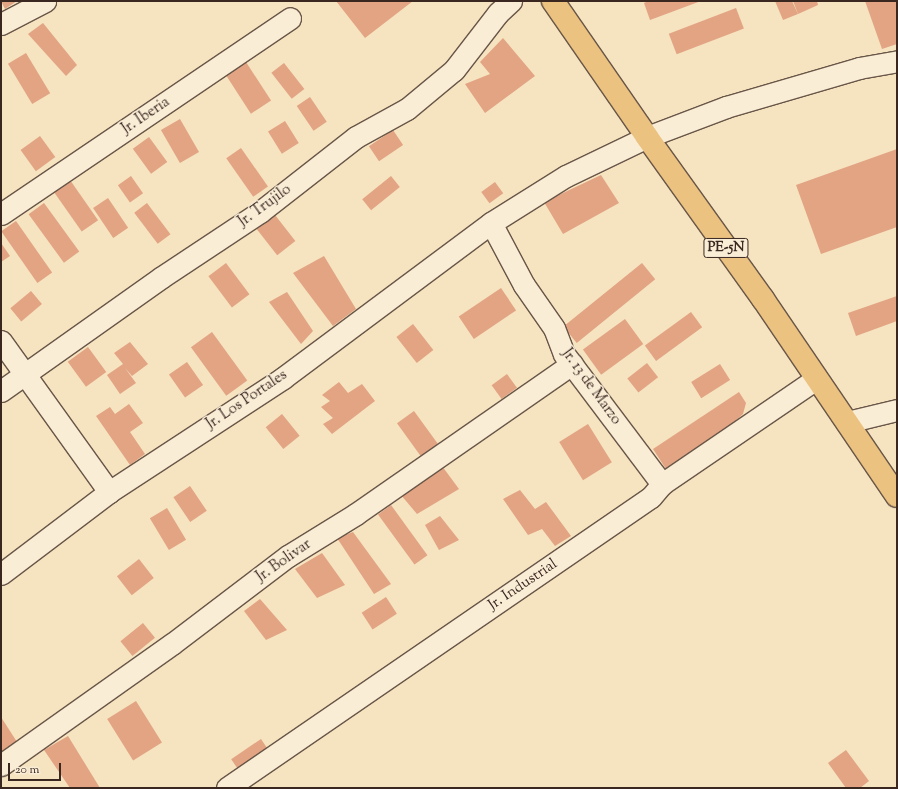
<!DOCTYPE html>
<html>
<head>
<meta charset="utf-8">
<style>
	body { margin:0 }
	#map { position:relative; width:898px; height:789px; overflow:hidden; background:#f6e3c0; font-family:"Sorts Mill Goudy",serif }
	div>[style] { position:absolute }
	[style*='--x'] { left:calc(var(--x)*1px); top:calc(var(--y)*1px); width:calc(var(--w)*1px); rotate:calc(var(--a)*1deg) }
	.building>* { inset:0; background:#e2a483; transform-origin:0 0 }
	.roads { filter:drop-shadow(1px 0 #695648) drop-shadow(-1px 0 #695648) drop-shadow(0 1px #695648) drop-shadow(0 -1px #695648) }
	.street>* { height:21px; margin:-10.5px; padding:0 10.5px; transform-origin:10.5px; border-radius:10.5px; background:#f9edd6 }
	.highway>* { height:22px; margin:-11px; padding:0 11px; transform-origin:11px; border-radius:11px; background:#ebc280 }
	span { translate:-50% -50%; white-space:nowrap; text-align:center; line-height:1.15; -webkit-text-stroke:3px #f9edd6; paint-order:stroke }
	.shield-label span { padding:1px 3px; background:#f9edd6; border:1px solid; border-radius:3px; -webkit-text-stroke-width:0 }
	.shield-label { font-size:14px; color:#3a2720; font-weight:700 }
	.street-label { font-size:15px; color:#3a2720 }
	.frame { position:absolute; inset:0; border:2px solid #3a2720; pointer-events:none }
	.scale { position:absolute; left:8px; top:763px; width:53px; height:18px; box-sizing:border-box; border:2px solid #3a2720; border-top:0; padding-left:5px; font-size:12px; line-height:14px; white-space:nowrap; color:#3a2720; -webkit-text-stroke:3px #f9edd6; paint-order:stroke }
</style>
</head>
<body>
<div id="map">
	<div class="building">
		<i style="clip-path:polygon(1px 1px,17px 1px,5px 9px)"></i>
		<i style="clip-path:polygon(336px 1px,413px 1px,365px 38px)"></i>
		<i style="clip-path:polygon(648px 1px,701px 1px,650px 20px,644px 3px)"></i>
		<i style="clip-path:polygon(775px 1px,792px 1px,798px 14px,783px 20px)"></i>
		<i style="clip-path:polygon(793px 1px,817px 1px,818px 5px,798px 14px)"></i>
		<i style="clip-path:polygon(865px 1px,897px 1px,897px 44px,882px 49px)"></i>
		<i style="left:736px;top:8px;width:22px;height:72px;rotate:69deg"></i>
		<i style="clip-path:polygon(43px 23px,77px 65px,66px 76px,28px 34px)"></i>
		<i style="clip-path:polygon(503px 38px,535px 76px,485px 113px,465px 84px,490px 74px,480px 62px)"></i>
		<i style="left:26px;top:53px;width:47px;height:21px;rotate:59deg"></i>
		<i style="left:246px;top:62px;width:46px;height:24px;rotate:57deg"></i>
		<i style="left:284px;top:63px;width:33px;height:16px;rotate:52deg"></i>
		<i style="left:310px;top:97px;width:30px;height:16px;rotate:56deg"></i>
		<i style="left:180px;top:119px;width:38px;height:22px;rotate:60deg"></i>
		<i style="left:285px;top:121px;width:26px;height:20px;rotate:58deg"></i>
		<i style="left:393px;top:130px;width:18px;height:29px;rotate:56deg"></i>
		<i style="left:40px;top:136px;width:26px;height:24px;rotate:54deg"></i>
		<i style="left:149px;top:137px;width:31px;height:20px;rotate:54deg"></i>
		<i style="left:241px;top:148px;width:47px;height:18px;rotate:55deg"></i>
		<i style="clip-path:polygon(897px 149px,897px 227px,821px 254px,796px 185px)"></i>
		<i style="clip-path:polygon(601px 175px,619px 203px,563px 234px,544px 202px)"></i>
		<i style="left:131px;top:176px;width:21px;height:16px;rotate:55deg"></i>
		<i style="left:391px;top:176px;width:14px;height:37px;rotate:51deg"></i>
		<i style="left:70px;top:180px;width:49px;height:20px;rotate:55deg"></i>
		<i style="left:495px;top:182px;width:14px;height:17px;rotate:54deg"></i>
		<i style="left:108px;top:198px;width:36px;height:18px;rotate:56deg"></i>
		<i style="left:44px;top:203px;width:60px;height:19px;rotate:54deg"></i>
		<i style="left:147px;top:203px;width:39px;height:16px;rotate:53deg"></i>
		<i style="left:275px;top:215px;width:33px;height:23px;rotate:52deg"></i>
		<i style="left:16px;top:221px;width:63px;height:18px;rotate:55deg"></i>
		<i style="clip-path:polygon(1px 243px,10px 256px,1px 262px)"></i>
		<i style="clip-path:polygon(324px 256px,356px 309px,333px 326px,293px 273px)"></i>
		<i style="left:226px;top:263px;width:39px;height:22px;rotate:53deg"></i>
		<i style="left:642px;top:263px;width:21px;height:101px;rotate:51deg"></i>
		<i style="left:501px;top:288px;width:27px;height:51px;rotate:56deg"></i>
		<i style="left:31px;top:291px;width:17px;height:27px;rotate:50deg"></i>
		<i style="clip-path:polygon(287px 292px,313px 331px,301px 344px,269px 302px)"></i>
		<i style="clip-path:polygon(897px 296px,897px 321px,856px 336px,848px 313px)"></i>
		<i style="left:691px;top:312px;width:19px;height:57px;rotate:54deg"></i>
		<i style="left:625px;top:319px;width:31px;height:52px;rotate:54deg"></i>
		<i style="left:413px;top:324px;width:33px;height:21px;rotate:52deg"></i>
		<i style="left:212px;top:332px;width:60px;height:26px;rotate:54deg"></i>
		<i style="clip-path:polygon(130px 342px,148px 364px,132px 376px,125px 368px,136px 383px,120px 394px,107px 375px,123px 364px,114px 353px)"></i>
		<i style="left:88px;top:347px;width:31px;height:25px;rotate:54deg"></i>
		<i style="left:187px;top:362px;width:28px;height:22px;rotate:55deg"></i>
		<i style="left:647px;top:363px;width:18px;height:25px;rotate:52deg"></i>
		<i style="left:720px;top:364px;width:19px;height:34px;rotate:58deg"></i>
		<i style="left:507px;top:374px;width:17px;height:19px;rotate:54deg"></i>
		<i style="clip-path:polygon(339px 382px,348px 393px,362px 384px,375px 401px,332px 434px,323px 424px,333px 418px,321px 407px,330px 401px,322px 395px)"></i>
		<i style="clip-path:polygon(739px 392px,746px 403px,743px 414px,732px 424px,666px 469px,653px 449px)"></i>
		<i style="clip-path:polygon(129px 404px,143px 423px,130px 432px,145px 454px,130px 465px,96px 416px,110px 407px,115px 414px)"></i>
		<i style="left:414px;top:411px;width:43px;height:21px;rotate:54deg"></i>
		<i style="left:282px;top:414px;width:28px;height:21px;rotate:51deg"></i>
		<i style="left:588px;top:424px;width:45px;height:34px;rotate:58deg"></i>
		<i style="clip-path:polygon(442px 466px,459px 489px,417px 514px,401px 495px)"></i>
		<i style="left:190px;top:486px;width:30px;height:20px;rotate:56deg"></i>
		<i style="clip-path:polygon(520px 490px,535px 509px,546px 502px,571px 536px,555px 546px,542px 529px,528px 535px,503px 499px)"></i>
		<i style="left:391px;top:505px;width:62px;height:16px;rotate:54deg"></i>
		<i style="left:167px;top:508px;width:37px;height:20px;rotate:59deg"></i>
		<i style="clip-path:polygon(440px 516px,459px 540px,439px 550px,425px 525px)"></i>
		<i style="clip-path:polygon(353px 532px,391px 584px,374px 594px,337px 538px)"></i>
		<i style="clip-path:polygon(322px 553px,345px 585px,317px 598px,295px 569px)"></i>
		<i style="left:139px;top:559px;width:24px;height:28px;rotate:52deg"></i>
		<i style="left:386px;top:597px;width:20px;height:29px;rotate:57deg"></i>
		<i style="clip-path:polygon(260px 599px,287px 630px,266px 640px,244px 611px)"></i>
		<i style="left:143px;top:623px;width:19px;height:29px;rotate:51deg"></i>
		<i style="left:136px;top:701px;width:49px;height:34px;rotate:58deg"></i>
		<i style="clip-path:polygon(1px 717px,17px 742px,2px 752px,1px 751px)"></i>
		<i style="clip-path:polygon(68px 736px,100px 788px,70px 788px,44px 750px)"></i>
		<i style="left:261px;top:739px;width:18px;height:36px;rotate:56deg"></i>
		<i style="clip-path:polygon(846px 750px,869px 781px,860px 788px,846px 788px,828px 763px)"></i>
	</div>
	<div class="roads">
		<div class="street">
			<i style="--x:1;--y:24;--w:50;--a:-27.6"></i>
			<i style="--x:1;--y:214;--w:349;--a:-34.1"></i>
			<i style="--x:491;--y:223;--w:70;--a:62"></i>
			<i style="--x:524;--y:285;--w:52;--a:55.1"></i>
			<i style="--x:554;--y:328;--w:28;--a:69"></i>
			<i style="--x:564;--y:354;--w:163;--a:53"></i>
			<i style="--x:1;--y:341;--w:186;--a:54.4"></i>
			<i style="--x:1;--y:391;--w:197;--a:-35.3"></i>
			<i style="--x:162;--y:277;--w:118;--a:-33.6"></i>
			<i style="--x:260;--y:212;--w:122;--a:-38"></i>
			<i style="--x:356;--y:137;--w:58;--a:-28.8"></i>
			<i style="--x:407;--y:109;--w:61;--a:-39.7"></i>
			<i style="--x:454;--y:70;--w:72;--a:-52.3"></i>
			<i style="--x:498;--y:13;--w:18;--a:-43"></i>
			<i style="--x:847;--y:422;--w:51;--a:-13.5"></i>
			<i style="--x:1;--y:574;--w:136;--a:-37.2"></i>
			<i style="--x:109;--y:492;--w:208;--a:-33.2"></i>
			<i style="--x:283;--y:378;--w:259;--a:-36.7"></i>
			<i style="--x:491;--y:223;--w:89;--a:-32.1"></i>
			<i style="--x:566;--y:176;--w:90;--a:-25.7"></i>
			<i style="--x:647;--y:137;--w:85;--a:-20.8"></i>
			<i style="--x:726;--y:107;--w:139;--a:-16.3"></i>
			<i style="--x:859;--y:68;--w:39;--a:-10"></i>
			<i style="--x:1;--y:765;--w:209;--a:-35.3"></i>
			<i style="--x:172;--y:644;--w:146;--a:-37.2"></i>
			<i style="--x:288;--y:556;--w:80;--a:-31.7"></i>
			<i style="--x:356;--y:514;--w:263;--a:-34.8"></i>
			<i style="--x:227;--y:788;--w:514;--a:-34.46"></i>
			<i style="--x:651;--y:497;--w:17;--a:-50"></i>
			<i style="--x:662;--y:484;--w:186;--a:-34.3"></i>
		</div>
		<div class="highway">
			<i style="--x:553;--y:1;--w:165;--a:55.3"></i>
			<i style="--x:647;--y:137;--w:199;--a:54.4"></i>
			<i style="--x:763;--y:299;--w:238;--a:55.8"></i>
		</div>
	</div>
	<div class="shield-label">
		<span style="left:726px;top:248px">PE-5N</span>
	</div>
	<div class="street-label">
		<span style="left:146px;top:116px;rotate:-34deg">Jr. Iberia</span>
		<span style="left:265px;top:206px;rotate:-36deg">Jr. Trujilo</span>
		<span style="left:591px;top:387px;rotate:54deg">Jr. 13 de Marzo</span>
		<span style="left:247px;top:400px;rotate:-34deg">Jr. Los Portales</span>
		<span style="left:284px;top:561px;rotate:-35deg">Jr. Bolivar</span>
		<span style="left:523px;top:585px;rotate:-34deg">Jr. Industrial</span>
	</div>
	<div class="frame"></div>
	<div class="scale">20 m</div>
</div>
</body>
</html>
